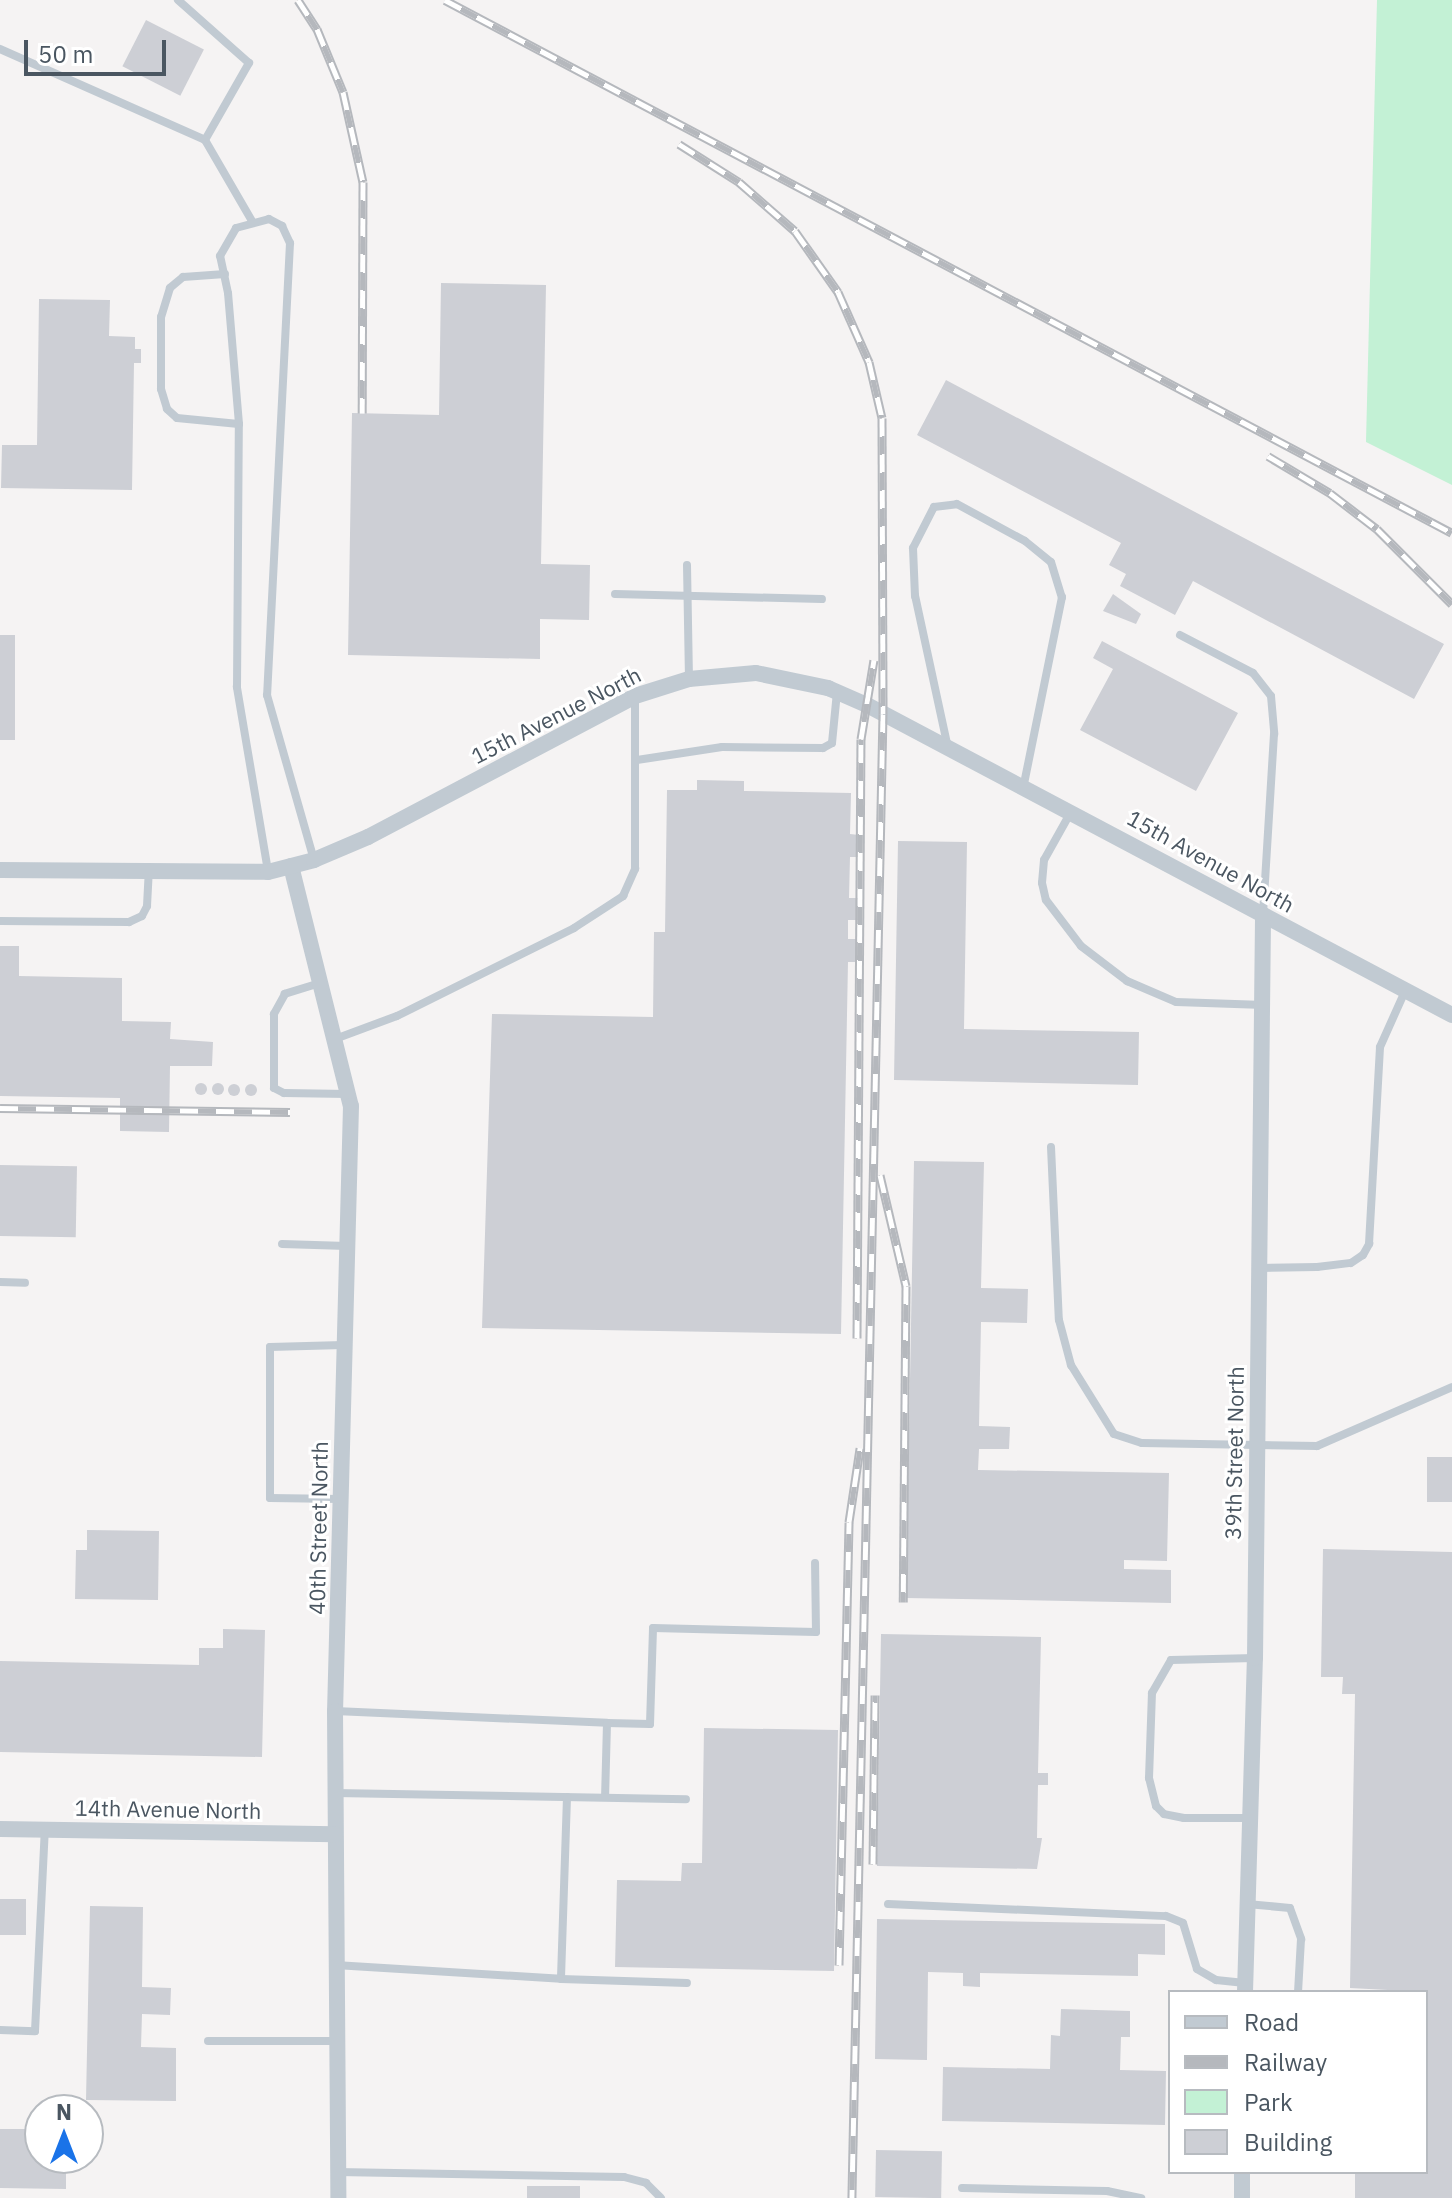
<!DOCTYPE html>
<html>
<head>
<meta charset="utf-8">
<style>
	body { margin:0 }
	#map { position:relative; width:1452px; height:2198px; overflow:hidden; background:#f5f3f3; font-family:"IBM Plex Sans",sans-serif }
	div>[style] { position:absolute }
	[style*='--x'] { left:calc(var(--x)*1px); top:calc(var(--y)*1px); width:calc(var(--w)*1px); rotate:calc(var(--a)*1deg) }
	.green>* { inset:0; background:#c3f1d5 }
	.building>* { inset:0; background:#cdcfd5; transform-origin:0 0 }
	.round { border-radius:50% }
	.lane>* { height:8px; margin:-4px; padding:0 4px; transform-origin:4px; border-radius:4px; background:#c1cad2 }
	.street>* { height:16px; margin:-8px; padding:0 8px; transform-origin:8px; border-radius:8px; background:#c1cad2 }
	.rail>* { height:9px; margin-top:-4.5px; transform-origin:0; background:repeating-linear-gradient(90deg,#fff 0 18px,#b5b8bd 0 36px); box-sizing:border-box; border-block:2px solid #b5b8bd }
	span { translate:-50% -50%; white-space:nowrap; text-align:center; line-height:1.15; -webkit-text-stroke:6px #fff; paint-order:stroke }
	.street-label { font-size:22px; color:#4a5661 }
	.legend { position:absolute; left:1168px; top:1990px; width:260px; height:184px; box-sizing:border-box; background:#fff; border:2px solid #b7bbc0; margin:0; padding:10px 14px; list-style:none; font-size:24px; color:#4a5661 }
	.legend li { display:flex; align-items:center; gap:16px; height:40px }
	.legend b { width:40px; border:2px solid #b7bbc0 }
	.north { position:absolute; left:24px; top:2094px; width:80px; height:80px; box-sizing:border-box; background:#fff; border:2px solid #b7bbc0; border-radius:50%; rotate:0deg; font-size:22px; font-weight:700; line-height:32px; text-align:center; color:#4a5661 }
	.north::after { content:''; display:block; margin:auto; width:28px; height:36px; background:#1a73e8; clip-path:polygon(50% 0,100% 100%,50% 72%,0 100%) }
	.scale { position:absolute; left:24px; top:40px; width:142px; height:36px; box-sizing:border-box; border:4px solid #4a5661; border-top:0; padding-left:10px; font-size:24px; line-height:28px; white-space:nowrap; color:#4a5661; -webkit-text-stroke:6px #fff; paint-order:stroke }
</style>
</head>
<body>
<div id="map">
	<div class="green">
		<i style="clip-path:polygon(1377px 0,1452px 0,1452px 485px,1366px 442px)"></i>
	</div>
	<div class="building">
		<i style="left:146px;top:20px;width:65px;height:52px;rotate:27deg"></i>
		<i style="clip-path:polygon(441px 283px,546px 285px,541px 564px,590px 565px,589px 620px,540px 619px,540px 659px,348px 655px,352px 413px,439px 415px)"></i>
		<i style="clip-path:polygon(39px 299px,110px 300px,109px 336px,135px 337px,135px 349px,141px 349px,141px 363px,134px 363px,132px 490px,1px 488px,2px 445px,37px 445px)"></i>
		<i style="clip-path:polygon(946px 380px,1444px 644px,1414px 699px,1193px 581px,1175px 615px,1120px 586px,1126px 574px,1109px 565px,1121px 543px,917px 435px)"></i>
		<i style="clip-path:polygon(1113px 594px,1141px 614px,1136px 624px,1103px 611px)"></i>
		<i style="left:0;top:635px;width:15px;height:105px"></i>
		<i style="clip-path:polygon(1102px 641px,1238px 713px,1196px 791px,1080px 730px,1113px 669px,1093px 658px)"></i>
		<i style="clip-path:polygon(697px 780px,744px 781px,744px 791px,851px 793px,850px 834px,859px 835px,859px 857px,850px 857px,849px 898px,858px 898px,858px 920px,848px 920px,848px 939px,857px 939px,857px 962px,848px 962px,841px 1334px,482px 1328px,492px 1014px,653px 1017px,654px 932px,665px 932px,667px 790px,697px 790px)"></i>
		<i style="clip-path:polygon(898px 841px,967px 842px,964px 1029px,1139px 1032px,1138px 1085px,894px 1080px)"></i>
		<i style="clip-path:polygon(0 946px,19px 946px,19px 976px,122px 978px,122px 1021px,171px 1022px,170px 1039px,213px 1042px,212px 1066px,170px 1066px,169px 1132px,120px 1131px,120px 1098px,0 1096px)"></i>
		<i class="round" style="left:195px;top:1083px;width:12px;height:12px"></i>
		<i class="round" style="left:212px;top:1083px;width:12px;height:12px"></i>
		<i class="round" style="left:228px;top:1084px;width:12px;height:12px"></i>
		<i class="round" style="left:245px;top:1084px;width:12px;height:12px"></i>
		<i style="clip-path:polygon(914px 1161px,984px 1162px,981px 1288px,1028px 1289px,1027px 1323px,981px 1322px,979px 1426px,1010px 1427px,1009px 1449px,979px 1449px,978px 1470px,1169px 1473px,1167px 1561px,1124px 1560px,1124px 1569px,1171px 1570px,1171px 1603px,906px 1598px)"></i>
		<i style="left:0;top:1165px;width:77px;height:71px;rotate:1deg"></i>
		<i style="left:1427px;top:1457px;width:25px;height:45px"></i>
		<i style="clip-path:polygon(87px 1530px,159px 1531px,158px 1600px,75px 1599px,76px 1550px,87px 1550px)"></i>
		<i style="clip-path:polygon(1323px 1549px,1452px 1552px,1452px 2198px,1355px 2198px,1355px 2172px,1426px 2172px,1426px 1992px,1350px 1988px,1355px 1694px,1342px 1694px,1343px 1677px,1321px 1677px)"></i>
		<i style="clip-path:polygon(223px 1629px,265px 1630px,262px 1757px,0 1752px,0 1661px,199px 1665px,199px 1648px,223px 1648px)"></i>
		<i style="clip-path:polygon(881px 1634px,1041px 1637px,1038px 1773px,1048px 1773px,1048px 1785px,1038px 1785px,1037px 1838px,1042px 1838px,1037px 1869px,877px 1866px)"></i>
		<i style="clip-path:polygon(704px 1728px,838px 1730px,834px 1971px,615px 1967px,617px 1880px,681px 1881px,682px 1863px,702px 1863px)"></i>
		<i style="left:0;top:1899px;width:26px;height:36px"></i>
		<i style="clip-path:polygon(90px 1906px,143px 1907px,142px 1987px,171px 1988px,170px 2015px,142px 2014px,141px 2047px,176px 2048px,176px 2101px,86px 2100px)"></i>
		<i style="clip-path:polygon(877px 1919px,1165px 1924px,1165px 1955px,1138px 1954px,1138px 1976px,980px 1973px,980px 1987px,963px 1986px,963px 1973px,928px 1972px,927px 2060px,875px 2059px)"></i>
		<i style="clip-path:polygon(1061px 2009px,1130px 2011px,1130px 2037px,1121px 2037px,1120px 2070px,1166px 2071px,1165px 2125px,942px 2121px,943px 2067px,1050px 2069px,1051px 2035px,1060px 2036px)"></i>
		<i style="clip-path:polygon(0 2129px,40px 2129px,40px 2158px,66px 2158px,66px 2189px,0 2188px)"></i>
		<i style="left:876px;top:2150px;width:66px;height:47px;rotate:1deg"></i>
		<i style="left:527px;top:2186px;width:53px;height:12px"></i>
	</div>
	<div class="lane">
		<i style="--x:0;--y:49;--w:224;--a:23.9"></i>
		<i style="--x:205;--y:140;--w:89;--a:-60.3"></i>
		<i style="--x:249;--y:63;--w:95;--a:-138.4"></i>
		<i style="--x:205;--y:140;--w:94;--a:59.9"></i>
		<i style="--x:225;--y:274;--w:42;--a:175.9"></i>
		<i style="--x:183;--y:277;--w:17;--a:140"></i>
		<i style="--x:170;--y:288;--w:30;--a:107"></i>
		<i style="--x:161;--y:317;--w:72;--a:90"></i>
		<i style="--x:161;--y:389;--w:21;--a:73"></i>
		<i style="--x:167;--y:409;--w:13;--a:42"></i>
		<i style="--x:177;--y:418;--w:62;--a:5.5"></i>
		<i style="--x:687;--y:565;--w:114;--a:89"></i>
		<i style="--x:615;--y:594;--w:207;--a:1.4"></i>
		<i style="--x:1180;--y:635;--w:82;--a:27.5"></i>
		<i style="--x:1253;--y:673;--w:29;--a:52"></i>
		<i style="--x:1271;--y:696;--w:38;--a:85"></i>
		<i style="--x:1274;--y:734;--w:180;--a:93.5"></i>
		<i style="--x:948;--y:748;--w:156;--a:-102.2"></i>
		<i style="--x:915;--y:596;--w:48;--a:-92.4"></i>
		<i style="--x:913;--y:548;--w:46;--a:-62.9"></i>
		<i style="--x:934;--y:507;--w:23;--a:-7"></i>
		<i style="--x:957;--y:504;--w:77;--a:28.6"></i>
		<i style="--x:1025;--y:541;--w:33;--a:39"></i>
		<i style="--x:1051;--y:562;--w:37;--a:73"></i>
		<i style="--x:1062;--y:597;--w:195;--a:101.5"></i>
		<i style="--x:637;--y:760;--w:86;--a:-8.7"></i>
		<i style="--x:722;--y:747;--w:101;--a:0.6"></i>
		<i style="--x:823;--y:748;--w:10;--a:-29"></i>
		<i style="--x:832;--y:743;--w:51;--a:-84.4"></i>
		<i style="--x:1072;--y:810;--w:57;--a:119.2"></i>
		<i style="--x:1044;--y:860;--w:23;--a:95"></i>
		<i style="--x:1042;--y:883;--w:17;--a:77"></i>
		<i style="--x:1046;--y:900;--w:58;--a:52.7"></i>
		<i style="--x:1081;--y:946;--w:58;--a:37.3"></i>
		<i style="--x:1127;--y:981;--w:53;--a:23.2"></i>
		<i style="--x:1176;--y:1002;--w:88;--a:2"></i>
		<i style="--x:268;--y:871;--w:187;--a:-99.6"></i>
		<i style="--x:237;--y:687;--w:263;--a:-89.6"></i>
		<i style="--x:239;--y:424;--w:131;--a:-94.8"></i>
		<i style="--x:228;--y:293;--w:38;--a:-102"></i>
		<i style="--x:220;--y:256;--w:32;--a:-60"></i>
		<i style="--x:236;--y:228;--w:34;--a:-15"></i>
		<i style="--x:269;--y:219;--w:15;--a:28"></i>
		<i style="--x:282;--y:226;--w:19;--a:65"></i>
		<i style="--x:290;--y:243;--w:453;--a:92.9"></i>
		<i style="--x:267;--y:695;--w:172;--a:74.1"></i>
		<i style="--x:0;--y:921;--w:129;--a:0.4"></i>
		<i style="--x:129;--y:922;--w:14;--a:-25"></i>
		<i style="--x:142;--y:916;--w:11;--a:-63"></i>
		<i style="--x:147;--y:906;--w:36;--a:-87"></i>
		<i style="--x:320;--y:983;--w:37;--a:163"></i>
		<i style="--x:285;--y:994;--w:23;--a:119"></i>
		<i style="--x:274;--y:1014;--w:74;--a:90"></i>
		<i style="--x:274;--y:1088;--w:11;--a:27"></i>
		<i style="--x:284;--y:1093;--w:64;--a:0.9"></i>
		<i style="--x:335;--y:1039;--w:66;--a:-20.4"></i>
		<i style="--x:397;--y:1016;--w:198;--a:-26.4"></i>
		<i style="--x:574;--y:928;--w:59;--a:-33.1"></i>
		<i style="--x:623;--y:896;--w:30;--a:-66"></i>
		<i style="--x:635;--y:869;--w:173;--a:-90"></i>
		<i style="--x:1051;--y:1147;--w:173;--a:87.4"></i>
		<i style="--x:1059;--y:1320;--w:47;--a:75.1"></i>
		<i style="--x:1071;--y:1365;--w:81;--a:58.1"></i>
		<i style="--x:1114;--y:1434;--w:29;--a:18"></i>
		<i style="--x:1142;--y:1443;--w:175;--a:1"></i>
		<i style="--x:1317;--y:1446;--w:147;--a:-23.6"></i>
		<i style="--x:282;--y:1244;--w:65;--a:1.8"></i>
		<i style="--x:1259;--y:1268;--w:58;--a:-1"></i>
		<i style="--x:1317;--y:1267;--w:34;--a:-7"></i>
		<i style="--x:1351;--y:1263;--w:14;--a:-34"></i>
		<i style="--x:1363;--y:1255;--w:13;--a:-61"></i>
		<i style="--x:1369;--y:1244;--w:197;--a:-86.8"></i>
		<i style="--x:1380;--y:1047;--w:61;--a:-65.9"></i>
		<i style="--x:0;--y:1282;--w:25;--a:2"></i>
		<i style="--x:341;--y:1499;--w:71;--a:-179.2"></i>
		<i style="--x:270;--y:1498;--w:151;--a:-90"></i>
		<i style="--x:270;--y:1347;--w:73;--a:-1.6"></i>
		<i style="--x:335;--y:1711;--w:272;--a:2.5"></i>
		<i style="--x:607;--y:1723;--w:74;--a:91.5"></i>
		<i style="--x:607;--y:1723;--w:43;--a:1.3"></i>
		<i style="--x:650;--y:1724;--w:96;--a:-88.2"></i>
		<i style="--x:653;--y:1628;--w:163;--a:1.4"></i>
		<i style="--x:816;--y:1632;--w:69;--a:-90.8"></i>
		<i style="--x:335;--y:1793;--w:351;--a:1"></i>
		<i style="--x:567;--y:1797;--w:182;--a:91.9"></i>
		<i style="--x:561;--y:1979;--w:126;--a:1.8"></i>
		<i style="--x:1250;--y:1818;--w:66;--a:180"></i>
		<i style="--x:1184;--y:1818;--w:20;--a:-169"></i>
		<i style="--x:1164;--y:1814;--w:11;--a:-135"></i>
		<i style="--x:1156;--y:1806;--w:29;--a:-104"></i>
		<i style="--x:1149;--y:1778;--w:85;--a:-88"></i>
		<i style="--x:1152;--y:1693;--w:38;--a:-60"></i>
		<i style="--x:1171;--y:1660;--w:84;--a:-1.4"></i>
		<i style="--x:888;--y:1904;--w:278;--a:2.5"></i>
		<i style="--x:1166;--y:1916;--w:18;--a:22"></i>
		<i style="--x:1183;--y:1923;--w:48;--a:73.1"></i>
		<i style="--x:1197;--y:1969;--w:22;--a:30"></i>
		<i style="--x:1216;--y:1980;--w:29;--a:6"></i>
		<i style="--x:1247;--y:1904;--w:43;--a:5.3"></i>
		<i style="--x:1290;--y:1908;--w:33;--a:70"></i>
		<i style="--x:1301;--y:1939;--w:53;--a:93.2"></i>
		<i style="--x:335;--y:1965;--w:226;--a:3.5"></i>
		<i style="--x:0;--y:2030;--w:35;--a:2"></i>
		<i style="--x:35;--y:2031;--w:202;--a:-87.2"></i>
		<i style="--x:208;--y:2041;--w:128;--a:0"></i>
		<i style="--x:337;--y:2172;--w:287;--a:1"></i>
		<i style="--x:624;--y:2177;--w:23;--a:15"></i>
		<i style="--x:646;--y:2183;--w:21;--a:45"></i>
		<i style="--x:962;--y:2188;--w:145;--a:1.2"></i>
		<i style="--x:1107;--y:2191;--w:35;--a:12"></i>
	</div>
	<div class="street">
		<i style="--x:291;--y:866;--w:247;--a:76"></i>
		<i style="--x:351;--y:1106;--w:605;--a:91.51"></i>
		<i style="--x:335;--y:1711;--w:487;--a:89.6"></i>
		<i style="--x:0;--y:870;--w:268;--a:0.4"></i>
		<i style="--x:268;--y:872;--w:48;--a:-14.6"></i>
		<i style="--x:314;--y:860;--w:59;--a:-23.1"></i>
		<i style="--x:368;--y:837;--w:302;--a:-27.8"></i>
		<i style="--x:635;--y:696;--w:57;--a:-17.5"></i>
		<i style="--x:689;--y:679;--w:67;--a:-5.1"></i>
		<i style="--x:756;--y:673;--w:74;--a:11.8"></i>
		<i style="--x:828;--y:688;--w:43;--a:23.6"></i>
		<i style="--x:867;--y:705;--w:662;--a:27.92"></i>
		<i style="--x:0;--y:1829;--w:335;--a:0.9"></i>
		<i style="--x:1245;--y:1992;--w:334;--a:-88.3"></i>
		<i style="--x:1255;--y:1658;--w:743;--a:-89.38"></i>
		<i style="--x:1242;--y:2198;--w:26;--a:-90"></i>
	</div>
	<div class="rail">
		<i style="--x:298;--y:0;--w:35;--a:57"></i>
		<i style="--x:317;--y:29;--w:68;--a:67.6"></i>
		<i style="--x:343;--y:92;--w:92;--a:77.5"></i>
		<i style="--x:363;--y:182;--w:231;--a:90.2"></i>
		<i style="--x:445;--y:0;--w:1139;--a:27.89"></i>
		<i style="--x:679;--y:144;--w:71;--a:32.3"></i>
		<i style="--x:739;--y:182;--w:74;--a:41.2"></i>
		<i style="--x:795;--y:231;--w:75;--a:54.8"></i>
		<i style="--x:838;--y:292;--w:77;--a:66.1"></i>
		<i style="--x:869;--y:362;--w:57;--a:76.9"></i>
		<i style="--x:882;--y:418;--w:296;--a:89.8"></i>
		<i style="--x:883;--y:714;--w:1484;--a:91.2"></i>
		<i style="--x:1268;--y:456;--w:72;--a:30.8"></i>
		<i style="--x:1330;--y:493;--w:59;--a:37.5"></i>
		<i style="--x:1377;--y:529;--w:106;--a:45"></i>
		<i style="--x:0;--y:1108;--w:290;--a:0.8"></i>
		<i style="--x:880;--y:1175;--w:114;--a:76.8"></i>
		<i style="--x:906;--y:1286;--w:316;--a:90.5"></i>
		<i style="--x:857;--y:1338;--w:599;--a:-89.62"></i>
		<i style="--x:861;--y:739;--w:80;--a:-80.7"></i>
		<i style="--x:873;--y:1864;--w:169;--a:-89.3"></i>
		<i style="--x:839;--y:1965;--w:443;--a:-88.7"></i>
		<i style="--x:849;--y:1522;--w:75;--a:-81.5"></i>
	</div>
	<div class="street-label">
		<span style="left:556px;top:715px;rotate:-27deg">15th Avenue North</span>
		<span style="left:1211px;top:861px;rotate:29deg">15th Avenue North</span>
		<span style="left:1234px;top:1453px;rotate:-89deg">39th Street North</span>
		<span style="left:318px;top:1528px;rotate:-89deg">40th Street North</span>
		<span style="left:168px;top:1809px;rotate:1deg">14th Avenue North</span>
	</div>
	<ul class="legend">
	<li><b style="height:10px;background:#c1cad2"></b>Road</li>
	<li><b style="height:10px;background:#b5b8bd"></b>Railway</li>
	<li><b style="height:22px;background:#c3f1d5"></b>Park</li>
	<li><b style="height:22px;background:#cdcfd5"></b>Building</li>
	</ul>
	<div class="north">N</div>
	<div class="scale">50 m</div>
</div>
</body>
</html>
